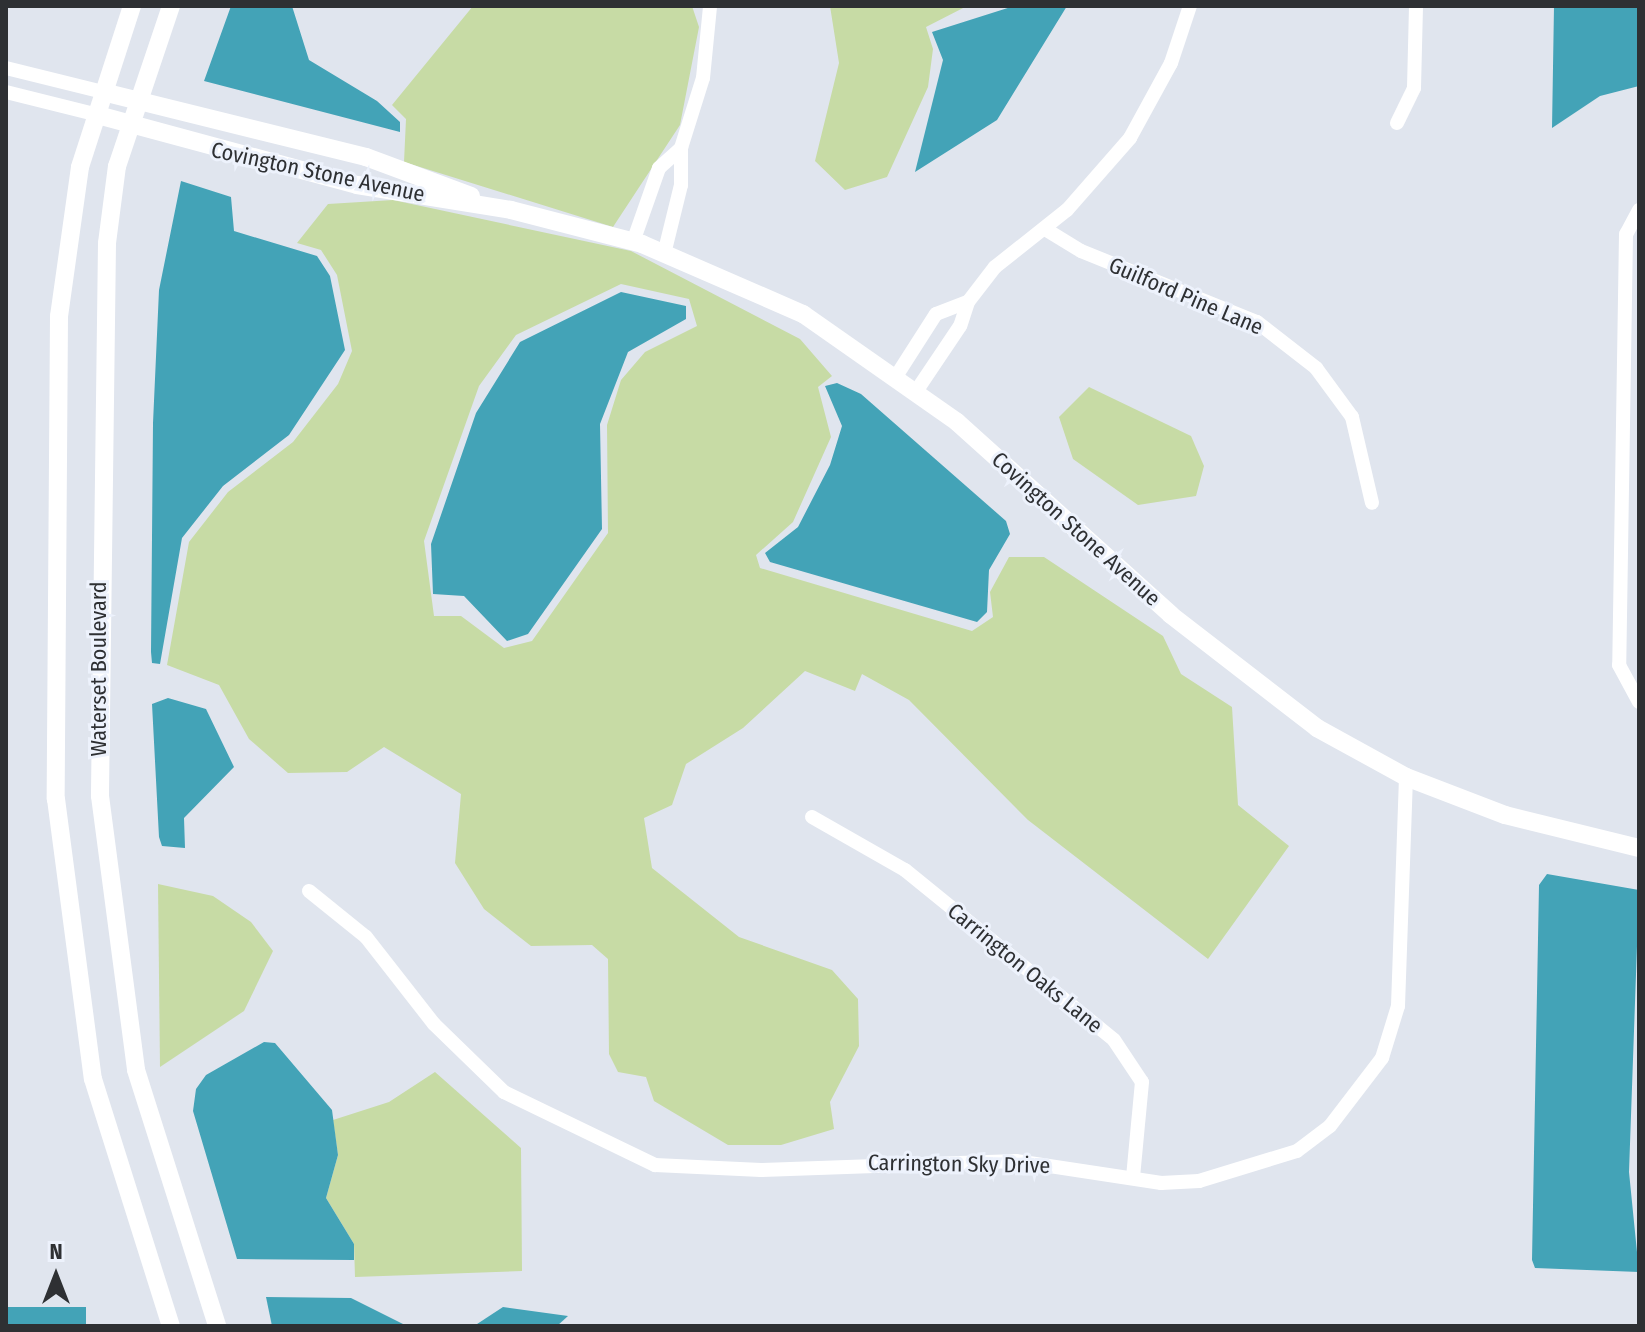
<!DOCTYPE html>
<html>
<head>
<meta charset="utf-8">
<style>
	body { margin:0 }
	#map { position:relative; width:1645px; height:1332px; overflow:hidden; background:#e0e5ee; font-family:"Fira Sans Condensed",sans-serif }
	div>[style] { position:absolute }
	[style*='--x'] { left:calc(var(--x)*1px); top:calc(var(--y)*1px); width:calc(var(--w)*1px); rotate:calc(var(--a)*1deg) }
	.green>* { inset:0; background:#c7dba5 }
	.water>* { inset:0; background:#43a3b7; transform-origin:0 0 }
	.minor>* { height:14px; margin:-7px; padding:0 7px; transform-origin:7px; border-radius:7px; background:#fff }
	.tertiary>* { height:18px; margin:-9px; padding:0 9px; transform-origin:9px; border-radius:9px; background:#fff }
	span { translate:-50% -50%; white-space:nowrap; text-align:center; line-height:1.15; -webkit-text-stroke:6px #edf2fc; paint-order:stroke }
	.street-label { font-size:22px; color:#2e3033 }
	.frame { position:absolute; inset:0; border:8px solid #2e3033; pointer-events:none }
	.north { position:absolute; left:16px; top:1236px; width:80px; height:80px; -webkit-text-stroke:6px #edf2fc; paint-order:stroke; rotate:0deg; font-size:22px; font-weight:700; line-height:32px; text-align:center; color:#2e3033 }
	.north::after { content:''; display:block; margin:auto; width:28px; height:36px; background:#2e3033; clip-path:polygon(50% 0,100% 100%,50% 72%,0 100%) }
</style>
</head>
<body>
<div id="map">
	<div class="green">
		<i style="clip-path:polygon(473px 6px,692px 6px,699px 27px,680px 125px,613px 227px,404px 162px,406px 119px,392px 105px)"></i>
		<i style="clip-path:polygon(830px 6px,967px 6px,926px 27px,933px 49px,928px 87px,887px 177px,845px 190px,815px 161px,839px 63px)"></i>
		<i style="clip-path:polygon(evenodd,393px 200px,631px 251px,800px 339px,832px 376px,818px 387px,831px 437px,793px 522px,756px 555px,760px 568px,972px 631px,993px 617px,990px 592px,1009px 557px,1044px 557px,1163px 636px,1181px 674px,1232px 707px,1238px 805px,1289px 846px,1208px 959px,1028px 820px,909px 700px,862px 674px,855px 691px,805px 671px,743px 728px,686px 764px,672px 805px,644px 818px,652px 868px,739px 937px,832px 970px,858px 999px,859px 1046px,830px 1102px,834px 1129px,781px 1145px,728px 1145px,654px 1101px,646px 1077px,618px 1072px,609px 1054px,608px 959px,592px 945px,531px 946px,484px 909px,455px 863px,461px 794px,384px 747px,347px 772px,288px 773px,249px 739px,219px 685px,167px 665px,189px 542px,228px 492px,293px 442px,338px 384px,352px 351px,337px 275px,321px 250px,297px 243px,328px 204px,393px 200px,621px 284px,689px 299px,697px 326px,645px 352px,621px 380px,607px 425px,608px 533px,532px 641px,504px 648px,461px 616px,434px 616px,424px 541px,479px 386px,516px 335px,621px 284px)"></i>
		<i style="clip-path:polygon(1089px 387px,1191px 436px,1204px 466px,1196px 496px,1138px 505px,1073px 459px,1059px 417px)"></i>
		<i style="clip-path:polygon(158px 884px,213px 896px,251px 922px,273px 951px,244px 1011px,160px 1067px)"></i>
		<i style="clip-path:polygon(435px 1072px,521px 1148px,522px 1271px,355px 1277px,354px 1244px,326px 1198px,338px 1155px,333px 1120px,389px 1102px)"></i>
	</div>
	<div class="water">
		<i style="clip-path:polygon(231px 6px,292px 6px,309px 60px,377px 101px,400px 122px,400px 132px,204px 81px)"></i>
		<i style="clip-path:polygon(1014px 6px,1067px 6px,997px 120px,915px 172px,943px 60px,932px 32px)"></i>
		<i style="clip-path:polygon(1554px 6px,1639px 6px,1639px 86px,1600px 96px,1552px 128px)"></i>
		<i style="clip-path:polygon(181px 181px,231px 197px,234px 231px,317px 256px,330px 276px,345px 350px,289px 435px,223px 486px,182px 538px,160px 664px,152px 663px,151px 652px,153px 423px,159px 290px)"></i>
		<i style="clip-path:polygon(621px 292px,686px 306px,686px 319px,628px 352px,600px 424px,602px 529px,528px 634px,507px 641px,464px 596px,433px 594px,431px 544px,476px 413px,520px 342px)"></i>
		<i style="clip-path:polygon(837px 383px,861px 394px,1006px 521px,1010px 534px,989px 570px,987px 612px,977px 622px,770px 562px,765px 553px,798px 527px,830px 465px,842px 426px,825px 386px)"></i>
		<i style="clip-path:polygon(168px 698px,206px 709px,234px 767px,184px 818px,185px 848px,162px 846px,159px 837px,152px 704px)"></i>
		<i style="clip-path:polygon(1547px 874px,1639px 890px,1629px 1172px,1639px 1272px,1535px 1268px,1532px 1260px,1539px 885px)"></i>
		<i style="clip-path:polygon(264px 1042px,275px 1043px,332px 1110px,338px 1155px,326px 1198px,354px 1244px,354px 1260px,237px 1259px,193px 1111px,196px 1089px,206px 1075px)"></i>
		<i style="clip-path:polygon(266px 1297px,351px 1298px,407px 1326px,272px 1326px)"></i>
		<i style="left:6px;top:1307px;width:80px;height:19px"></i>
		<i style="clip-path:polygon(503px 1307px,568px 1316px,557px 1326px,474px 1326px)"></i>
	</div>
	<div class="minor">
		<i style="--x:6;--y:68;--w:100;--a:13.9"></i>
		<i style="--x:6;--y:92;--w:91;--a:14"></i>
		<i style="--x:1397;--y:123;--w:39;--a:-64"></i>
		<i style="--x:1414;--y:88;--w:82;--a:-88.6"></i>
		<i style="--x:681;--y:148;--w:73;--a:-72.6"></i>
		<i style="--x:703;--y:78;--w:72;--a:-84.4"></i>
		<i style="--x:1639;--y:210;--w:27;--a:118"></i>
		<i style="--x:1626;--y:234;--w:431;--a:90.9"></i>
		<i style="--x:1619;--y:665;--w:42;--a:61.6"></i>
		<i style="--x:1045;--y:229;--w:42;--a:31.4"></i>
		<i style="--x:1081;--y:251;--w:190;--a:22"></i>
		<i style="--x:1257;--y:322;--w:75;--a:37.9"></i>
		<i style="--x:1316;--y:368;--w:61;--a:53.7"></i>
		<i style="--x:1352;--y:417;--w:88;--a:76.9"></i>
		<i style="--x:633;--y:242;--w:78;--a:-70.6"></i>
		<i style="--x:659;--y:168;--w:30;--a:-42"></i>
		<i style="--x:681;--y:148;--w:37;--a:90"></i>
		<i style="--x:681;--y:185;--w:71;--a:103.8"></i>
		<i style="--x:968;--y:302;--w:44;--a:-52.4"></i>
		<i style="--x:995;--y:267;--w:92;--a:-38.4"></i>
		<i style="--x:1067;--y:210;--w:96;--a:-48.8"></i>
		<i style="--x:1130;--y:138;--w:85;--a:-61.3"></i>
		<i style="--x:1171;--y:63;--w:60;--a:-71.6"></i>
		<i style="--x:895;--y:378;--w:76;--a:-57.4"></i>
		<i style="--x:936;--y:314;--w:34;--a:-21"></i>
		<i style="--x:968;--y:302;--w:25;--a:108"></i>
		<i style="--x:960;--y:326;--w:81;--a:123.9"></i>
		<i style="--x:812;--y:817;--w:107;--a:29.7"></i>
		<i style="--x:905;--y:870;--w:269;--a:39.1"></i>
		<i style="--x:1114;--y:1040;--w:50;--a:56.3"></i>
		<i style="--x:1142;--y:1082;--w:96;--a:95.4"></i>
		<i style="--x:309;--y:891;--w:73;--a:38.9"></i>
		<i style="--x:366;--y:937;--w:110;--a:52"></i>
		<i style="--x:434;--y:1024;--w:98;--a:44.2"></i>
		<i style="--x:504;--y:1092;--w:168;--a:25.8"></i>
		<i style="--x:655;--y:1165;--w:106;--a:2.7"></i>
		<i style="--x:761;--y:1170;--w:255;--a:-2"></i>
		<i style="--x:1016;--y:1161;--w:147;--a:8.6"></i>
		<i style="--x:1161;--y:1183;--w:38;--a:-3"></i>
		<i style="--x:1199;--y:1181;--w:102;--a:-17"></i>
		<i style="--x:1297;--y:1151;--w:41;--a:-37.1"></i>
		<i style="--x:1330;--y:1126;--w:86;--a:-52.6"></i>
		<i style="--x:1382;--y:1058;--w:54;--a:-72.9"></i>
		<i style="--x:1398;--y:1006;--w:229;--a:-88"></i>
	</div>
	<div class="tertiary">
		<i style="--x:132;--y:6;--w:169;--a:107.9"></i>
		<i style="--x:80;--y:167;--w:150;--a:98"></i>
		<i style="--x:59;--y:316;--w:483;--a:90.4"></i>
		<i style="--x:56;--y:799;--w:282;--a:82.5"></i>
		<i style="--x:93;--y:1079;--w:259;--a:72.5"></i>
		<i style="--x:171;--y:6;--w:169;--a:108.6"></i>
		<i style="--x:117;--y:166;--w:78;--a:97.4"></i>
		<i style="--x:107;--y:243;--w:553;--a:90.73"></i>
		<i style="--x:100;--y:796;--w:276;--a:82.5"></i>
		<i style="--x:136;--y:1070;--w:269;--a:72.4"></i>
		<i style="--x:103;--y:92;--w:271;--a:13.9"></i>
		<i style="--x:366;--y:157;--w:112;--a:20.4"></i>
		<i style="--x:94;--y:114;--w:272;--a:15.1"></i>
		<i style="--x:357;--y:185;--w:156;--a:9.2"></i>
		<i style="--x:511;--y:210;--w:135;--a:14.5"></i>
		<i style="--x:642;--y:244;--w:176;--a:23.5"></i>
		<i style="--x:803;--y:314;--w:188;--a:35"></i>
		<i style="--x:957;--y:422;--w:288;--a:42"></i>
		<i style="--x:1171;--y:615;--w:185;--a:37.7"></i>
		<i style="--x:1317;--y:728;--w:102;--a:28.8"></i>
		<i style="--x:1406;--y:777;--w:106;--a:21"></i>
		<i style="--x:1505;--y:815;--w:138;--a:13.8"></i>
	</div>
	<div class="street-label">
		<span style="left:318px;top:172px;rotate:12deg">Covington Stone Avenue</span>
		<span style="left:1186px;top:296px;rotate:23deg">Guilford Pine Lane</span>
		<span style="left:1076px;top:529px;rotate:42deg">Covington Stone Avenue</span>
		<span style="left:99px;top:669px;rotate:-90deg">Waterset Boulevard</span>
		<span style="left:1025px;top:968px;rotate:39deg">Carrington Oaks Lane</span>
		<span style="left:959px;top:1164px;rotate:1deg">Carrington Sky Drive</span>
	</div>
	<div class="frame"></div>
	<div class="north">N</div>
</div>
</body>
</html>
